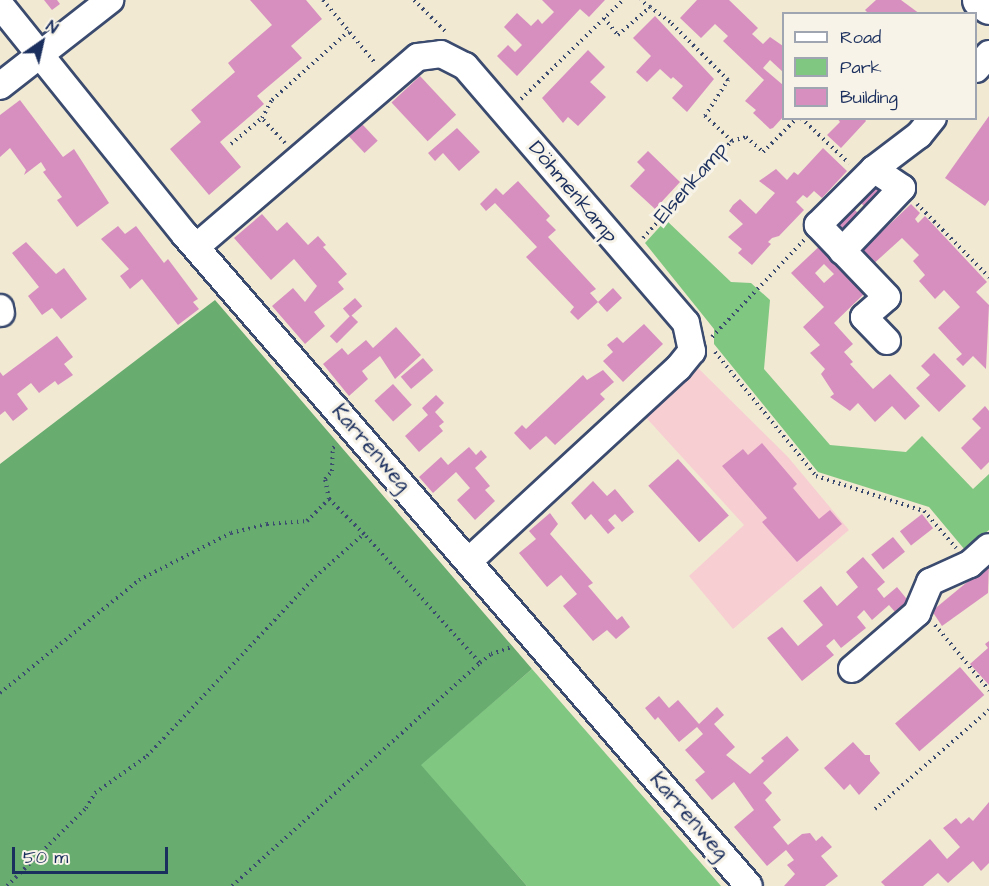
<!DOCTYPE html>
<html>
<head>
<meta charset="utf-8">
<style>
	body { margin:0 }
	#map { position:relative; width:989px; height:886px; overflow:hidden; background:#f1e9d2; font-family:"Architects Daughter",sans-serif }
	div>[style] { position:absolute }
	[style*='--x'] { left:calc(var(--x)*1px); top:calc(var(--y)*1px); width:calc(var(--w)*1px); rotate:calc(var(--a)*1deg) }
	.built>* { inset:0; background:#f7cfd3 }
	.green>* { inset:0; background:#80c782 }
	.forest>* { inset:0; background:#68ac70 }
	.building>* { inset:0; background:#d78fc0; transform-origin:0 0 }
	.path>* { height:4px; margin-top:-2px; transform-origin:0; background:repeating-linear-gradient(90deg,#3b4b6f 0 1.5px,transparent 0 6px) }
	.roads { filter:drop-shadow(2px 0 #3b4b6f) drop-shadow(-2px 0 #3b4b6f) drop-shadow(0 2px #3b4b6f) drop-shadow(0 -2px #3b4b6f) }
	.minor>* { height:26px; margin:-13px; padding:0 13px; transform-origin:13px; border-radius:13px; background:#fff }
	.major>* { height:33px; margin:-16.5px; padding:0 16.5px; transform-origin:16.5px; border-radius:16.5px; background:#fff }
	span { translate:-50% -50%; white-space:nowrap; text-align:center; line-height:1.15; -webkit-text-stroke:6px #f7f3e8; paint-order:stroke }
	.street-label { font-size:21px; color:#1b2f5e }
	.legend { position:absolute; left:782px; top:12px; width:195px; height:108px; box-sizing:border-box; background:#f7f3e8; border:2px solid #9fa5b1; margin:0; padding:8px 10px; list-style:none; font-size:18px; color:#1b2f5e }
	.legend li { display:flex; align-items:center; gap:12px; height:30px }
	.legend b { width:30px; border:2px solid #9fa5b1 }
	.north { position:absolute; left:12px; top:12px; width:60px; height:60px; -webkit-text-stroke:4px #f7f3e8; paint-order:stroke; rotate:34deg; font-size:16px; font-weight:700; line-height:24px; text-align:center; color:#1b2f5e }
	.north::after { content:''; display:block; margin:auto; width:21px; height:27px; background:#1b2f5e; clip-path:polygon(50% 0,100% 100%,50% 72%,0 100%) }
	.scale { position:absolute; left:12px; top:847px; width:156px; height:27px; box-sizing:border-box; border:3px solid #1b2f5e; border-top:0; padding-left:8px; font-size:18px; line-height:21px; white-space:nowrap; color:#1b2f5e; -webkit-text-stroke:4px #f7f3e8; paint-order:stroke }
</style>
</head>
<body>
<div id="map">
	<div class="built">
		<i style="clip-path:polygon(692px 362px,788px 457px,849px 530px,733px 629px,689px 576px,744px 525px,640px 411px)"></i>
	</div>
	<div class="green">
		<i style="clip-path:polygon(666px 220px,731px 282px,751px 283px,770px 300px,764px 369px,830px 445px,906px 452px,922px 436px,973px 489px,989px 474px,989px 530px,965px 550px,929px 507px,818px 472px,714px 344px,714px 329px,645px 243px)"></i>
		<i style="clip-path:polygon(532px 669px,721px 886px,527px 886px,420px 765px)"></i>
	</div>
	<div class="forest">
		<i style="clip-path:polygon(215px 300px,532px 669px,421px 765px,527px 886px,0 886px,0 464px)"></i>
	</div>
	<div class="building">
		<i style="clip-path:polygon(44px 0,57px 0,60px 4px,52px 10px)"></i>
		<i style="clip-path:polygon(250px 0,306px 0,322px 19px,291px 46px,302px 58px,257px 96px,264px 104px,220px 142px,241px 167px,209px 195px,170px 149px,201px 122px,191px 110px,235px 72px,228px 63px,272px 25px)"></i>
		<i style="clip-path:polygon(542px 0,605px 0,589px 17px,580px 9px,517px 76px,497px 56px,508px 45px,515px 52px,522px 45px,504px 27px,517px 13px,531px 26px,538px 19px,542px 24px,554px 12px)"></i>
		<i style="clip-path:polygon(697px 0,729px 0,758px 28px,752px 34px,763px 44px,770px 37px,783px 46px,783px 72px,770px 60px,763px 68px,783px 85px,783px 117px,773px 128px,770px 129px,753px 113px,756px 110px,745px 101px,764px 80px,723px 41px,728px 36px,715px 24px,701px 38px,680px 18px)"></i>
		<i style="clip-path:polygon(876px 0,901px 0,920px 14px,869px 14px,865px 10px)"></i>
		<i style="clip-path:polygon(655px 16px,714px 79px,687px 112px,672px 98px,683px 86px,673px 77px,671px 79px,660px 69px,647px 82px,636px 72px,651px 56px,633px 38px)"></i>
		<i style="clip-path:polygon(588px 50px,605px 67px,590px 82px,606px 97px,578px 126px,568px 117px,563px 123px,542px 98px)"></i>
		<i style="left:420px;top:76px;width:53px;height:39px;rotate:47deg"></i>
		<i style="clip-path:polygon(20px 100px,63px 157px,74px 149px,109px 203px,77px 227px,57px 200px,62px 197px,43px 172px,46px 170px,41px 162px,24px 175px,26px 170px,10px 148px,0 157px,0 115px)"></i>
		<i style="clip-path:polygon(989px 116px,989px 200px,985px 206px,945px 178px)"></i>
		<i style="clip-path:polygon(837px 118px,864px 118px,866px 121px,841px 148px,827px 135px,840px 122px)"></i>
		<i style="left:362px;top:124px;width:23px;height:18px;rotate:47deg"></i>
		<i style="clip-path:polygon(457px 128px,480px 152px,459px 171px,443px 153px,435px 161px,428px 153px)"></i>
		<i style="clip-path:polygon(823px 148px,847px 171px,822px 198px,814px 191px,807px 198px,803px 195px,796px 202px,804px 210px,779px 236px,772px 238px,768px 242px,771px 244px,752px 265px,738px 253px,742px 249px,728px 237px,743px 224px,729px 211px,733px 205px,740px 199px,756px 214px,775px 193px,759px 181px,776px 169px,787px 180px,794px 172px,798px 175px)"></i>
		<i style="clip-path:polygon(648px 151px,680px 182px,655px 209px,630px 186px,645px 170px,637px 162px)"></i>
		<i style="left:876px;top:178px;width:18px;height:28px;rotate:47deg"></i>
		<i style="clip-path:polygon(518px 181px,550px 216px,546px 220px,556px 230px,548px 237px,596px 289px,590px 293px,598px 302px,613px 288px,622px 298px,607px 312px,598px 302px,578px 320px,570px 312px,574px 307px,526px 257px,537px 247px,495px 203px,486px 211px,480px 204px,496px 188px,503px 195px)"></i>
		<i style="left:848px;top:203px;width:18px;height:28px;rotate:45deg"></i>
		<i style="clip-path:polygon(911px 204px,920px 213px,915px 219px,918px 223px,925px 216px,987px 282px,976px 292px,989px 305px,986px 369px,973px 356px,963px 366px,956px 359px,962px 354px,938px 328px,960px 307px,944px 290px,935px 299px,919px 281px,925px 275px,913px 261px,919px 255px,902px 238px,870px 267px,858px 254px)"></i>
		<i style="clip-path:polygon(262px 214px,277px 231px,287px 222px,308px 245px,318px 236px,326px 245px,323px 247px,347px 274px,338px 282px,344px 289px,314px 312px,325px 326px,305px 344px,272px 306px,293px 288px,305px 302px,317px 286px,294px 259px,271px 280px,234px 238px)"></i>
		<i style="clip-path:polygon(118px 226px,125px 234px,136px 226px,164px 263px,168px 259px,198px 299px,193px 302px,199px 309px,178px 325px,142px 279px,130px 289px,120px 276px,129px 269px,101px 239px)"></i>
		<i style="clip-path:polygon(evenodd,825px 241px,865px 283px,865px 293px,834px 323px,853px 344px,844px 352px,853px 362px,850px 364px,873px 389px,890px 374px,920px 406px,905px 420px,892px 406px,875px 422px,858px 403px,850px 411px,830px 397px,834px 394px,821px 374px,825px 369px,810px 353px,820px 345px,803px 327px,824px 307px,791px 273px,825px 241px,824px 264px,834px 274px,824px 283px,815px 273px,824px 264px)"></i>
		<i style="clip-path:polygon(26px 242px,56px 274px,64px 268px,87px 299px,61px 319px,52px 308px,42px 315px,28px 296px,39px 287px,12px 253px)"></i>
		<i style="left:355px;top:298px;width:11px;height:16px;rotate:49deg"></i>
		<i style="left:351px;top:315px;width:10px;height:30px;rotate:45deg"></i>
		<i style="clip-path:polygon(644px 324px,663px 344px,623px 382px,603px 361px,613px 352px,607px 345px,617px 337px,623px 343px)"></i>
		<i style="clip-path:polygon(396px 327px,421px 355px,395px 379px,380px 356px,362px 371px,368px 379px,349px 396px,323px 364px,342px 348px,348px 355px,366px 340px,373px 348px)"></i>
		<i style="clip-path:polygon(57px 336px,73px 357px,64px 364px,73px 375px,58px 385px,55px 381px,39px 393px,31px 383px,17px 394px,28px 409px,13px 421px,5px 411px,0 415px,0 372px,3px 376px)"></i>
		<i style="clip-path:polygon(934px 353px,966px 386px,939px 412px,916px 388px,930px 375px,921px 366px)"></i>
		<i style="left:423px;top:358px;width:16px;height:29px;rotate:50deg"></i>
		<i style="clip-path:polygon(603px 370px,614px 382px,600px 394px,605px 399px,555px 445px,546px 436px,530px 450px,514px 433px,522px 425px,526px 429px,583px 375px,587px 380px)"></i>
		<i style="left:393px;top:384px;width:28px;height:25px;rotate:48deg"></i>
		<i style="clip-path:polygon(436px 395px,444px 403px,435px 412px,444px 422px,439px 426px,443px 431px,419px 452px,405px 436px,428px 415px,422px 408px)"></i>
		<i style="clip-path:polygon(985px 406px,989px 411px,989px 462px,981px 470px,961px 448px,981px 428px,972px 419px)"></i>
		<i style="clip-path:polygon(762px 443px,797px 484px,793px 488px,819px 519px,830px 510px,842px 524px,797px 562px,762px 522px,767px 518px,722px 466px,743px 449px,748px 455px)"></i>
		<i style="clip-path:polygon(469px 447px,476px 455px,481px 450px,487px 457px,475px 468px,490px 486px,485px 490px,495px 501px,475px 520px,457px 500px,470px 488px,456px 472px,433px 493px,419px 477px,441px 457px,448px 465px)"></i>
		<i style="left:678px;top:459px;width:76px;height:40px;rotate:48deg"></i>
		<i style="clip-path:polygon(593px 481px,607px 496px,615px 489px,634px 512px,622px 522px,615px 514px,608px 520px,615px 528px,608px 534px,591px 514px,585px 520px,571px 503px)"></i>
		<i style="clip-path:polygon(550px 513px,558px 524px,550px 534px,593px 583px,588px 586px,617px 620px,622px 616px,630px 627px,616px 639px,607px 630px,593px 641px,563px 606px,577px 594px,561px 575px,547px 587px,519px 553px,536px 539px,529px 531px)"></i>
		<i style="left:922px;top:514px;width:18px;height:28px;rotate:52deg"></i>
		<i style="left:893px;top:537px;width:19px;height:28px;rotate:51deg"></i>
		<i style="clip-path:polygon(863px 557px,885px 582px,877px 589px,884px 598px,897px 587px,914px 608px,901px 619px,889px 605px,872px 620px,864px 610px,857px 617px,866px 628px,841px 648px,834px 639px,826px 646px,834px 655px,802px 681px,767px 638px,782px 627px,798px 646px,823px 625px,803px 601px,821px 586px,837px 606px,858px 587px,846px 572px)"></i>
		<i style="clip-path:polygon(989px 564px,988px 593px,942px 626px,932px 611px)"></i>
		<i style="clip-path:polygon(989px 641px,989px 685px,970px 664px,988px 648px,985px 644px)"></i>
		<i style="left:960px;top:667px;width:37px;height:86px;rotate:49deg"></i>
		<i style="clip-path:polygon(659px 696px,669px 708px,678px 700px,699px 724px,717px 707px,724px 715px,714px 724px,735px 747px,726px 755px,750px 774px,764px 761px,761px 758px,787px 736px,799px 750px,763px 783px,772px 793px,765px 800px,781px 820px,773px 827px,788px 845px,802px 834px,810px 833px,816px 841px,822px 836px,832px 847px,821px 856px,838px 876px,825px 886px,784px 886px,795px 874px,787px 865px,794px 860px,786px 850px,767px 866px,734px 827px,754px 810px,734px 782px,712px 800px,695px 780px,705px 772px,685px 750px,703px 734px,697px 727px,679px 742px,658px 717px,655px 720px,645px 708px)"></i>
		<i style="clip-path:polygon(853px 742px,865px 755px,870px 755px,870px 761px,880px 773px,859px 795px,850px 784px,844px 790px,824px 768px)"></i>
		<i style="clip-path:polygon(989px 802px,989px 863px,981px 871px,973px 861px,948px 883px,938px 873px,923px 886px,885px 886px,881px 882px,930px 839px,947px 859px,960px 847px,943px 828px,956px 818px,961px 824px,969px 817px,973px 821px)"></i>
	</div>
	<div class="path">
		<i style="--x:323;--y:0;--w:83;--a:50.4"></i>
		<i style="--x:414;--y:0;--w:44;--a:45"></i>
		<i style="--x:604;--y:18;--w:22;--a:51"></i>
		<i style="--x:618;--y:35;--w:43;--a:-41.2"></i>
		<i style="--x:650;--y:7;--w:12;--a:-145"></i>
		<i style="--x:521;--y:99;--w:142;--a:-44.1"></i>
		<i style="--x:801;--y:118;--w:66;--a:43.2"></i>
		<i style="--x:732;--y:141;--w:15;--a:-16"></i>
		<i style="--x:746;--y:137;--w:23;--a:41"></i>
		<i style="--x:763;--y:152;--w:48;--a:-45"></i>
		<i style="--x:285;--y:143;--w:34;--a:-133"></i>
		<i style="--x:262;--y:118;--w:21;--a:-61"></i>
		<i style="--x:272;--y:100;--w:103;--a:-41.9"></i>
		<i style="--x:231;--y:144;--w:40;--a:-40"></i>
		<i style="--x:917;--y:204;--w:103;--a:45.4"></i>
		<i style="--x:643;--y:238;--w:132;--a:-47.5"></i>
		<i style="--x:732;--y:141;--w:37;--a:-137"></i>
		<i style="--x:705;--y:116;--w:43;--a:-57.4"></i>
		<i style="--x:728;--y:80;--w:82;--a:-135"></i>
		<i style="--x:670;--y:22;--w:25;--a:-143"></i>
		<i style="--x:712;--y:337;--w:134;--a:-46.5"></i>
		<i style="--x:715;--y:352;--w:160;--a:50.8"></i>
		<i style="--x:816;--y:476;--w:114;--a:18"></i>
		<i style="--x:924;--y:511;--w:49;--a:49.1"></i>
		<i style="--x:329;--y:499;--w:52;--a:45"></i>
		<i style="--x:366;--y:536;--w:171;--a:48.1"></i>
		<i style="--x:935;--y:625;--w:85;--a:50.3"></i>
		<i style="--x:0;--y:693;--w:179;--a:-39.1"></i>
		<i style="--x:139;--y:580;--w:103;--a:-27.1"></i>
		<i style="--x:231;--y:533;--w:37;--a:-14"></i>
		<i style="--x:267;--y:524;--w:40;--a:-4.3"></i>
		<i style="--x:307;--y:521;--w:31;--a:-45"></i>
		<i style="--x:329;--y:499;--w:20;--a:-101"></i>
		<i style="--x:325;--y:479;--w:11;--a:-49"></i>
		<i style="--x:332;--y:471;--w:23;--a:-88"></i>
		<i style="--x:333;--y:448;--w:6;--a:-39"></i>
		<i style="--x:875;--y:809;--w:151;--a:-41"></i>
		<i style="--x:7;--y:886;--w:111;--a:-44.6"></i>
		<i style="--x:86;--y:808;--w:17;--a:-59"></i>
		<i style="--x:95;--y:793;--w:64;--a:-35.4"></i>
		<i style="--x:147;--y:756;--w:245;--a:-46.8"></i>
		<i style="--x:315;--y:577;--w:65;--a:-41.3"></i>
		<i style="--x:232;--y:886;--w:334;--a:-42"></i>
		<i style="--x:480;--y:663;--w:14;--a:-39"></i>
		<i style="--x:491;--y:654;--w:23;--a:-18"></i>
	</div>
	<div class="roads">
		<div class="minor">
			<i style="--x:0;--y:5;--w:295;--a:51.2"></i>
			<i style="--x:185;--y:235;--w:861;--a:49.1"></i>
			<i style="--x:976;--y:69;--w:20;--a:-49"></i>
			<i style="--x:0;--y:86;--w:140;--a:-38"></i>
			<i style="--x:196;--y:247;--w:292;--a:-40.6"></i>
			<i style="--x:418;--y:57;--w:23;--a:-7"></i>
			<i style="--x:441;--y:54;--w:27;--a:27"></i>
			<i style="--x:465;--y:66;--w:339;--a:49.3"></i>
			<i style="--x:686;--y:323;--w:29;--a:78"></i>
			<i style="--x:692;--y:351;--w:22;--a:129"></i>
			<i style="--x:678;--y:368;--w:284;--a:137.3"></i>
			<i style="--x:842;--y:251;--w:87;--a:-46.4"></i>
			<i style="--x:902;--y:188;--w:34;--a:-146"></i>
			<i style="--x:0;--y:308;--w:5;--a:79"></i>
			<i style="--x:887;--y:341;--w:33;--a:-134"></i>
			<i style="--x:864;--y:317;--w:30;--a:-41"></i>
			<i style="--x:887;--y:297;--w:100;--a:-133.8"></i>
			<i style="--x:818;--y:225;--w:79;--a:-45"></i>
			<i style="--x:874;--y:169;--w:56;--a:-37.1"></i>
			<i style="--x:919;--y:135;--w:22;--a:-51"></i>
			<i style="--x:852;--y:669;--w:86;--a:-40.7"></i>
			<i style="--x:917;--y:613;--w:34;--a:-67"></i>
			<i style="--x:930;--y:582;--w:44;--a:-24.2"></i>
			<i style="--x:970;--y:564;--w:25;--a:-42"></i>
		</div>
		<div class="major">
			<i style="--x:979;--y:0;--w:12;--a:35"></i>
		</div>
	</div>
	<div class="street-label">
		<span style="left:691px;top:183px;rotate:-49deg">Elsenkamp</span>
		<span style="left:573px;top:192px;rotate:50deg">Döhmenkamp</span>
		<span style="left:371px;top:448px;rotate:49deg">Karrenweg</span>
		<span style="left:689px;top:816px;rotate:49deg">Karrenweg</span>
	</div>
	<ul class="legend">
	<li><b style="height:8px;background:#fff"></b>Road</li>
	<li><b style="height:16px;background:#80c782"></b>Park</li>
	<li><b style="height:16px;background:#d78fc0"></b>Building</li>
	</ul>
	<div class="north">N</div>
	<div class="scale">50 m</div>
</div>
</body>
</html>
